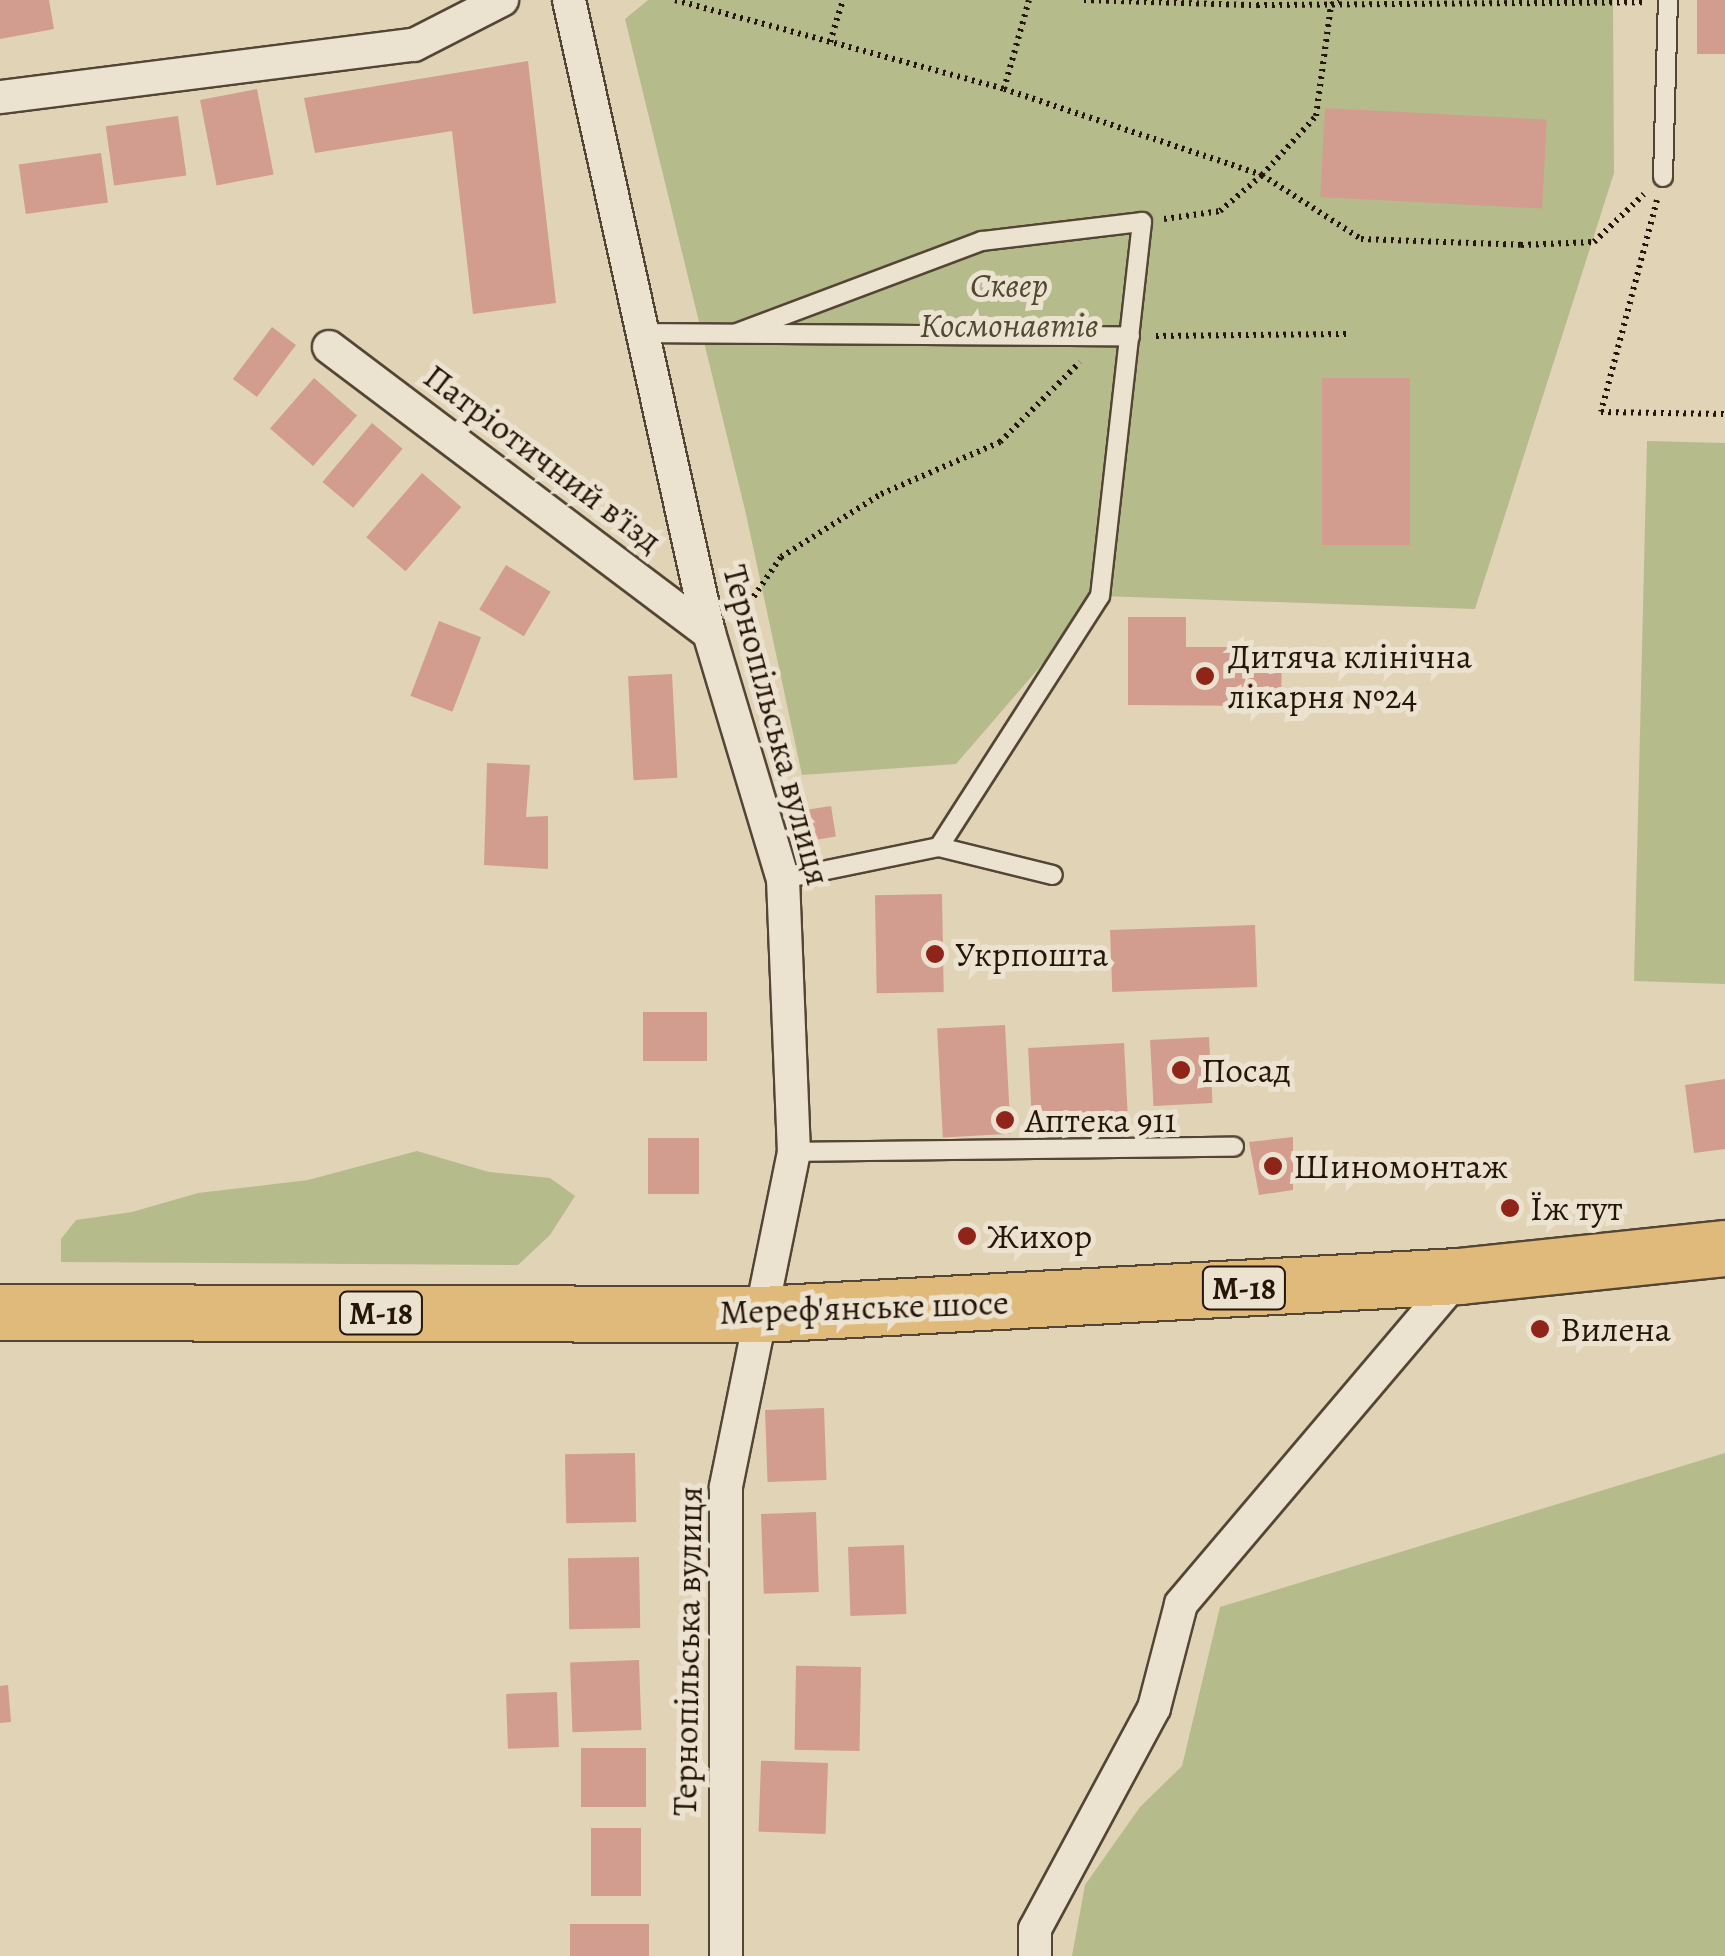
<!DOCTYPE html>
<html>
<head>
<meta charset="utf-8">
<style>
	body { margin:0 }
	#map { position:relative; width:1725px; height:1956px; overflow:hidden; background:#e1d3b6; font-family:Alegreya,serif }
	div>[style] { position:absolute }
	[style*='--x'] { left:calc(var(--x)*1px); top:calc(var(--y)*1px); width:calc(var(--w)*1px); rotate:calc(var(--a)*1deg) }
	.green>* { inset:0; background:#b6bb8c }
	.building>* { inset:0; background:#d29d8e; transform-origin:0 0 }
	.path>* { height:6px; margin-top:-3px; transform-origin:0; background:repeating-linear-gradient(90deg,#251609 0 2.5px,transparent 0 7.5px) }
	.roads { filter:drop-shadow(2px 0 #544534) drop-shadow(-2px 0 #544534) drop-shadow(0 2px #544534) drop-shadow(0 -2px #544534) }
	.lane>* { height:18px; margin:-9px; padding:0 9px; transform-origin:9px; border-radius:9px; background:#ece2d0 }
	.street>* { height:32px; margin:-16px; padding:0 16px; transform-origin:16px; border-radius:16px; background:#ece2d0 }
	.highway>* { height:55px; margin:-27.5px; padding:0 27.5px; transform-origin:27.5px; border-radius:27.5px; background:#e0ba7b }
	.dots>* { width:28px; height:28px; translate:-50% -50%; box-sizing:border-box; border:5px solid #ece2d0; border-radius:50% }
	span { translate:-50% -50%; white-space:nowrap; text-align:center; line-height:1.15; -webkit-text-stroke:10px #ece2d0; paint-order:stroke }
	.shield-label span { padding:2px 8px; background:#ece2d0; border:2px solid; border-radius:8px; -webkit-text-stroke-width:0 }
	.shield-label { font-size:32px; color:#251609; font-weight:700 }
	.park-label { font-size:35px; color:#504830; font-style:italic }
	.street-label { font-size:35px; color:#251609 }
	.poi-label { font-size:35px; color:#251609 }
	.left { translate:0 -50%; text-align:left }
</style>
</head>
<body>
<div id="map">
	<div class="green">
		<i style="clip-path:polygon(648px 0,1613px 0,1614px 173px,1475px 609px,1101px 596px,956px 764px,802px 775px,746px 514px,625px 19px)"></i>
		<i style="clip-path:polygon(1647px 441px,1725px 443px,1725px 984px,1634px 981px)"></i>
		<i style="clip-path:polygon(417px 1151px,489px 1172px,550px 1178px,575px 1196px,550px 1235px,518px 1265px,61px 1262px,61px 1239px,76px 1220px,132px 1212px,198px 1193px,308px 1180px)"></i>
		<i style="clip-path:polygon(1725px 1453px,1725px 1956px,1072px 1956px,1085px 1885px,1140px 1807px,1182px 1766px,1220px 1607px)"></i>
	</div>
	<div class="building">
		<i style="clip-path:polygon(0 0,49px 0,54px 29px,0 39px)"></i>
		<i style="left:1697px;top:0;width:28px;height:54px"></i>
		<i style="clip-path:polygon(528px 61px,556px 303px,473px 314px,452px 131px,315px 153px,304px 98px)"></i>
		<i style="left:257px;top:89px;width:87px;height:58px;rotate:79deg"></i>
		<i style="left:1325px;top:108px;width:222px;height:89px;rotate:3deg"></i>
		<i style="left:178px;top:116px;width:60px;height:73px;rotate:82deg"></i>
		<i style="left:101px;top:153px;width:50px;height:83px;rotate:82deg"></i>
		<i style="left:272px;top:327px;width:30px;height:65px;rotate:37deg"></i>
		<i style="left:314px;top:378px;width:57px;height:67px;rotate:41deg"></i>
		<i style="left:1322px;top:378px;width:88px;height:167px"></i>
		<i style="left:372px;top:423px;width:40px;height:77px;rotate:40deg"></i>
		<i style="left:422px;top:473px;width:52px;height:85px;rotate:41deg"></i>
		<i style="left:506px;top:565px;width:52px;height:52px;rotate:31deg"></i>
		<i style="clip-path:polygon(1128px 617px,1186px 617px,1186px 647px,1282px 647px,1281px 706px,1128px 705px)"></i>
		<i style="left:439px;top:621px;width:45px;height:80px;rotate:21deg"></i>
		<i style="left:672px;top:674px;width:104px;height:44px;rotate:87deg"></i>
		<i style="clip-path:polygon(487px 763px,530px 765px,526px 817px,548px 816px,548px 869px,484px 865px)"></i>
		<i style="left:831px;top:806px;width:31px;height:26px;rotate:81deg"></i>
		<i style="left:942px;top:894px;width:98px;height:67px;rotate:89deg"></i>
		<i style="left:1255px;top:925px;width:62px;height:145px;rotate:88deg"></i>
		<i style="left:643px;top:1012px;width:64px;height:49px"></i>
		<i style="left:1005px;top:1025px;width:109px;height:68px;rotate:87deg"></i>
		<i style="left:1209px;top:1037px;width:66px;height:59px;rotate:87deg"></i>
		<i style="left:1124px;top:1043px;width:68px;height:96px;rotate:87deg"></i>
		<i style="clip-path:polygon(1725px 1079px,1725px 1149px,1694px 1153px,1685px 1085px)"></i>
		<i style="clip-path:polygon(1293px 1137px,1293px 1190px,1259px 1195px,1249px 1142px)"></i>
		<i style="left:648px;top:1138px;width:51px;height:56px"></i>
		<i style="left:824px;top:1408px;width:72px;height:59px;rotate:88deg"></i>
		<i style="left:635px;top:1453px;width:69px;height:70px;rotate:89deg"></i>
		<i style="left:816px;top:1512px;width:80px;height:55px;rotate:88deg"></i>
		<i style="left:904px;top:1545px;width:69px;height:56px;rotate:88deg"></i>
		<i style="left:639px;top:1557px;width:71px;height:71px;rotate:89deg"></i>
		<i style="left:639px;top:1660px;width:70px;height:69px;rotate:88deg"></i>
		<i style="left:861px;top:1667px;width:84px;height:65px;rotate:91deg"></i>
		<i style="clip-path:polygon(8px 1685px,11px 1722px,0 1723px,0 1686px)"></i>
		<i style="left:557px;top:1692px;width:55px;height:51px;rotate:88deg"></i>
		<i style="left:581px;top:1748px;width:65px;height:59px"></i>
		<i style="left:828px;top:1763px;width:71px;height:67px;rotate:92deg"></i>
		<i style="left:591px;top:1828px;width:50px;height:68px"></i>
		<i style="left:649px;top:1924px;width:32px;height:79px;rotate:90deg"></i>
	</div>
	<div class="path">
		<i style="--x:675;--y:0;--w:341;--a:15.1"></i>
		<i style="--x:1004;--y:89;--w:272;--a:18.4"></i>
		<i style="--x:1262;--y:175;--w:118;--a:32.9"></i>
		<i style="--x:1361;--y:239;--w:160;--a:2.1"></i>
		<i style="--x:1521;--y:245;--w:73;--a:-2.4"></i>
		<i style="--x:1594;--y:242;--w:69;--a:-43.8"></i>
		<i style="--x:1084;--y:0;--w:173;--a:1.7"></i>
		<i style="--x:1257;--y:5;--w:386;--a:-0.4"></i>
		<i style="--x:830;--y:42;--w:44;--a:-72.8"></i>
		<i style="--x:1004;--y:89;--w:92;--a:-74.3"></i>
		<i style="--x:1657;--y:200;--w:219;--a:104.8"></i>
		<i style="--x:1601;--y:412;--w:124;--a:0.9"></i>
		<i style="--x:1164;--y:219;--w:57;--a:-8.1"></i>
		<i style="--x:1220;--y:211;--w:55;--a:-40.6"></i>
		<i style="--x:1262;--y:175;--w:80;--a:-47.5"></i>
		<i style="--x:1316;--y:116;--w:112;--a:-82.3"></i>
		<i style="--x:1331;--y:5;--w:9;--a:-32"></i>
		<i style="--x:1156;--y:336;--w:191;--a:-0.6"></i>
		<i style="--x:741;--y:615;--w:70;--a:-55.4"></i>
		<i style="--x:781;--y:557;--w:118;--a:-32.2"></i>
		<i style="--x:881;--y:494;--w:130;--a:-23.6"></i>
		<i style="--x:1000;--y:442;--w:113;--a:-45"></i>
	</div>
	<div class="roads">
		<div class="lane">
			<i style="--x:1663;--y:177;--w:177;--a:-88.4"></i>
			<i style="--x:642;--y:333;--w:488;--a:0.4"></i>
			<i style="--x:737;--y:333;--w:262;--a:-20.6"></i>
			<i style="--x:982;--y:241;--w:161;--a:-6.8"></i>
			<i style="--x:1142;--y:222;--w:376;--a:96.4"></i>
			<i style="--x:1100;--y:596;--w:298;--a:122.7"></i>
			<i style="--x:783;--y:879;--w:159;--a:-11.6"></i>
			<i style="--x:939;--y:847;--w:117;--a:13.8"></i>
			<i style="--x:794;--y:1152;--w:440;--a:-0.7"></i>
		</div>
		<div class="street">
			<i style="--x:569;--y:0;--w:648;--a:77.53"></i>
			<i style="--x:709;--y:633;--w:257;--a:73.3"></i>
			<i style="--x:783;--y:879;--w:273;--a:87.7"></i>
			<i style="--x:794;--y:1152;--w:342;--a:101.5"></i>
			<i style="--x:726;--y:1487;--w:469;--a:90"></i>
			<i style="--x:0;--y:97;--w:417;--a:-7.2"></i>
			<i style="--x:414;--y:45;--w:99;--a:-27.1"></i>
			<i style="--x:329;--y:347;--w:476;--a:37"></i>
			<i style="--x:1035;--y:1956;--w:27;--a:-90"></i>
			<i style="--x:1035;--y:1929;--w:251;--a:-61.7"></i>
			<i style="--x:1154;--y:1708;--w:107;--a:-75.4"></i>
			<i style="--x:1181;--y:1604;--w:430;--a:-49.7"></i>
		</div>
		<div class="highway">
			<i style="--x:0;--y:1312;--w:761;--a:0.15"></i>
			<i style="--x:761;--y:1314;--w:699;--a:-3.12"></i>
			<i style="--x:1459;--y:1276;--w:267;--a:-6"></i>
		</div>
	</div>
	<div class="dots">
		<i style="left:1205px;top:676px;background:#8f2418"></i>
		<i style="left:935px;top:954px;background:#8f2418"></i>
		<i style="left:1181px;top:1070px;background:#8f2418"></i>
		<i style="left:1005px;top:1120px;background:#8f2418"></i>
		<i style="left:1273px;top:1166px;background:#8f2418"></i>
		<i style="left:1510px;top:1208px;background:#8f2418"></i>
		<i style="left:967px;top:1236px;background:#8f2418"></i>
		<i style="left:1540px;top:1329px;background:#8f2418"></i>
	</div>
	<div class="shield-label">
		<span style="left:1244px;top:1288px">М-18</span>
		<span style="left:381px;top:1313px">М-18</span>
	</div>
	<div class="park-label">
		<span style="left:1009px;top:305px">Сквер<br>Космонавтів</span>
	</div>
	<div class="street-label">
		<span style="left:543px;top:458px;rotate:37deg">Патріотичний в’їзд</span>
		<span style="left:777px;top:725px;rotate:75deg">Тернопільська вулиця</span>
		<span style="left:864px;top:1307px;rotate:-2deg">Мереф'янське шосе</span>
		<span style="left:687px;top:1651px;rotate:-89deg">Тернопільська вулиця</span>
	</div>
	<div class="poi-label">
		<span class="left" style="left:1228px;top:676px">Дитяча клінічна<br>лікарня №24</span>
		<span class="left" style="left:955px;top:954px">Укрпошта</span>
		<span class="left" style="left:1201px;top:1070px">Посад</span>
		<span class="left" style="left:1025px;top:1120px">Аптека 911</span>
		<span class="left" style="left:1293px;top:1166px">Шиномонтаж</span>
		<span class="left" style="left:1530px;top:1208px">Їж тут</span>
		<span class="left" style="left:987px;top:1236px">Жихор</span>
		<span class="left" style="left:1560px;top:1329px">Вилена</span>
	</div>
</div>
</body>
</html>
